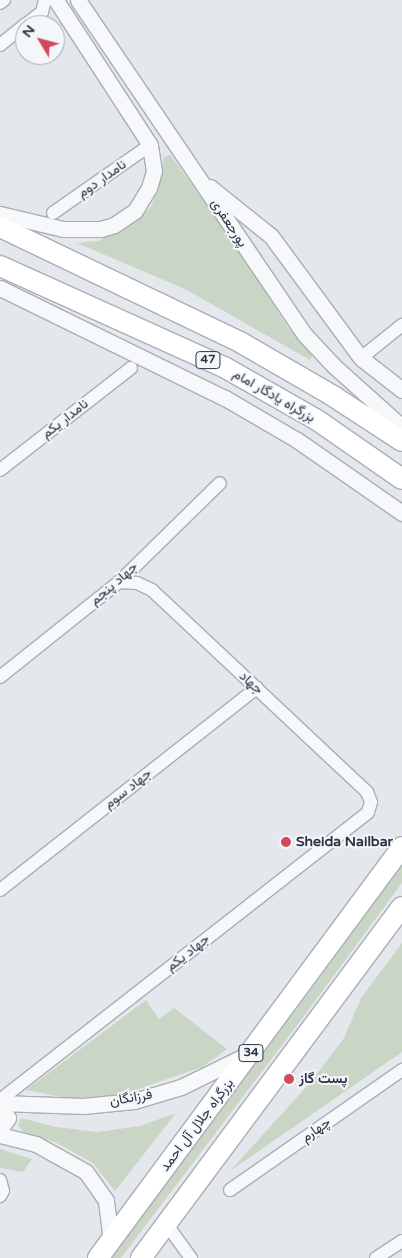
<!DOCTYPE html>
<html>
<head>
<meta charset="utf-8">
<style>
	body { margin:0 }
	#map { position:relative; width:402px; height:1258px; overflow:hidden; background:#e4e7ec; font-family:"Varela Round",Vazirmatn,sans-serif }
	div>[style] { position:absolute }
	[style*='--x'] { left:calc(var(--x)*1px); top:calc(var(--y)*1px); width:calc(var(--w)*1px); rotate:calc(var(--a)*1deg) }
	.green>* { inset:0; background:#c9d6c5 }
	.roads { filter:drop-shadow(1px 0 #a9aeb7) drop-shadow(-1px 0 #a9aeb7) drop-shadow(0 1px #a9aeb7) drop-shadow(0 -1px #a9aeb7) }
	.minor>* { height:12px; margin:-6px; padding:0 6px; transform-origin:6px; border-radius:6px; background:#f7f8fa }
	.tertiary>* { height:15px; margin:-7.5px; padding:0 7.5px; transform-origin:7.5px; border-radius:7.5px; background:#f7f8fa }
	.trunk>* { height:20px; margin:-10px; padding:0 10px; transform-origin:10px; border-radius:10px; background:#fff }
	.dots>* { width:14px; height:14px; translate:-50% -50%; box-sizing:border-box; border:2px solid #f4f6f9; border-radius:50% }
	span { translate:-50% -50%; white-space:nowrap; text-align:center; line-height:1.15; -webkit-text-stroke:4px #f4f6f9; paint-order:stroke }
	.shield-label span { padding:1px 4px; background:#f4f6f9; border:1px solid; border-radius:4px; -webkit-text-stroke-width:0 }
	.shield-label { font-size:12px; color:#2b3445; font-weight:700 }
	.street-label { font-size:14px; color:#2b3445 }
	.poi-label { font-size:14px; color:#2b3445; font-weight:700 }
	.left { translate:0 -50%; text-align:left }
	.north { position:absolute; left:15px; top:15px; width:50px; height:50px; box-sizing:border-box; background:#f4f6f9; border:1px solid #a4a8b1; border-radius:50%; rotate:307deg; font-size:14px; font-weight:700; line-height:20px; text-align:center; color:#2b3445 }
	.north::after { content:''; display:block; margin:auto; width:18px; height:22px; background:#d1495b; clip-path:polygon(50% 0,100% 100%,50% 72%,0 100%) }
</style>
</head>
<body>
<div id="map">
	<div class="green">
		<i style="clip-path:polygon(170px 155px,227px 232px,287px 326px,313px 355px,310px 360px,185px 289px,77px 243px,98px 241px,141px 217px,151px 207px,157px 191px,164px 157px)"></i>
		<i style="clip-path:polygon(402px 863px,402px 883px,301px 1020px,121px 1258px,108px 1258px,321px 976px)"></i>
		<i style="clip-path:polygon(402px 943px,402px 1052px,230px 1171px,309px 1084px,344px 1038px,361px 998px)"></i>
		<i style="clip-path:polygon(146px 1000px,159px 1019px,174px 1008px,227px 1049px,202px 1067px,118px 1096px,66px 1098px,26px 1090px)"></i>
		<i style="clip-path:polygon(176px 1113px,115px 1191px,93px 1163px,57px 1143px,23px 1132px,18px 1125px,21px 1118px,56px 1127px,97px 1132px,140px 1126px)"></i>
		<i style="clip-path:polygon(0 1149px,32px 1159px,23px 1172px,0 1168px)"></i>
	</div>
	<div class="roads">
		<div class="minor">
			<i style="--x:0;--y:3;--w:5;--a:-37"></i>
			<i style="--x:25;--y:25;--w:21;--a:-37"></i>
			<i style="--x:42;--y:12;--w:12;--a:-76"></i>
			<i style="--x:0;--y:45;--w:32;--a:-39"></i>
			<i style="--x:53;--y:213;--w:118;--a:-35"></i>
			<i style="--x:361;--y:358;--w:53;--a:-38.8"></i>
			<i style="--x:0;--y:470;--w:166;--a:-37.9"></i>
			<i style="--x:0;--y:677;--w:152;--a:-38.6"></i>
			<i style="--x:119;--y:582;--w:141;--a:-44.4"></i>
			<i style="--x:0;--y:890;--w:327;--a:-38.2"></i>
			<i style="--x:0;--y:1100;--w:467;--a:-38"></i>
			<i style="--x:368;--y:812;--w:10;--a:-73"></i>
			<i style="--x:371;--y:802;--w:11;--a:-112"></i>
			<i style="--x:367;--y:792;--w:295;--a:-136.8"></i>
			<i style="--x:152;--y:590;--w:17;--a:-155"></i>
			<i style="--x:137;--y:583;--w:18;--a:-177"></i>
			<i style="--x:0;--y:1180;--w:11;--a:75"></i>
			<i style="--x:3;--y:1191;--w:6;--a:121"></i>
			<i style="--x:230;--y:1190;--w:210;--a:-34.9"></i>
			<i style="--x:167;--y:1225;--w:41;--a:54"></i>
			<i style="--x:376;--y:1258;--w:31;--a:-33"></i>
		</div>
		<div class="tertiary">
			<i style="--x:78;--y:0;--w:403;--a:55.9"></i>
			<i style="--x:304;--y:334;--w:44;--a:46.8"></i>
			<i style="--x:334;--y:366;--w:91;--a:41.9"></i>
			<i style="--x:210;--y:187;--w:78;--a:38.8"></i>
			<i style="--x:271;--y:236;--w:152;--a:53.6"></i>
			<i style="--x:361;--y:358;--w:52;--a:38"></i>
			<i style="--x:0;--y:214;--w:65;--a:13.4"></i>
			<i style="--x:63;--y:229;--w:38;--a:0"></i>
			<i style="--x:101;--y:229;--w:14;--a:-17"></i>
			<i style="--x:114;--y:225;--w:25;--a:-34"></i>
			<i style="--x:135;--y:211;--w:27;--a:-59"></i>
			<i style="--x:149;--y:188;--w:18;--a:-74"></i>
			<i style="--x:154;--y:171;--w:26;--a:-99"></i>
			<i style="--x:150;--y:145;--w:173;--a:-123"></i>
			<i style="--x:0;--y:288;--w:250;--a:26.1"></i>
			<i style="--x:225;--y:398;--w:83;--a:30.3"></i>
			<i style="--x:297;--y:440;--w:128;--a:34.8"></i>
			<i style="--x:0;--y:1103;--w:83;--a:2.1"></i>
			<i style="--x:83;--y:1106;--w:51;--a:-5.6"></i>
			<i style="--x:134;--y:1101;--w:49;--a:-16.6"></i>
			<i style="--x:181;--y:1087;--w:75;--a:-26.2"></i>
			<i style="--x:0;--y:1105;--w:15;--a:58"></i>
			<i style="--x:8;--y:1118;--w:14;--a:126"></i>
			<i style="--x:0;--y:1135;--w:37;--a:14"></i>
			<i style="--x:36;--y:1144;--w:57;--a:29.2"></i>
			<i style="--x:86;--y:1172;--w:35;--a:55"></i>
			<i style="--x:106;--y:1201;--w:40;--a:82.9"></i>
		</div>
		<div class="trunk">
			<i style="--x:0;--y:227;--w:266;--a:25.6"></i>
			<i style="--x:240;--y:342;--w:108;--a:30.1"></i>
			<i style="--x:333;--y:396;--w:82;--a:33.1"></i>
			<i style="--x:0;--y:266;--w:246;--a:24.3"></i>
			<i style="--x:224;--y:367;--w:107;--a:29.7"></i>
			<i style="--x:317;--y:420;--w:103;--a:34.8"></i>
			<i style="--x:98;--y:1258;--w:511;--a:-53.51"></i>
			<i style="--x:141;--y:1258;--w:437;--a:-53.4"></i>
		</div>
	</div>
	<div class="dots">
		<i style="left:286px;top:842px;background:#d1495b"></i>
		<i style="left:289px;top:1079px;background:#d1495b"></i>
	</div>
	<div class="shield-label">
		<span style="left:208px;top:360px">47</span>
		<span style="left:251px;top:1053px">34</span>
	</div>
	<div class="street-label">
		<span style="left:102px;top:179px;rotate:-35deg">نامدار دوم</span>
		<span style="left:229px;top:223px;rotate:57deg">پورجعفری</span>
		<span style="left:274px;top:396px;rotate:30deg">بزرگراه یادگار امام</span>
		<span style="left:65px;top:419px;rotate:-38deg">نامدار یکم</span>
		<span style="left:114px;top:584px;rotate:-41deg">جهاد پنجم</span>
		<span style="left:251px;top:683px;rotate:43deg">جهاد</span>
		<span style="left:128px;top:789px;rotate:-38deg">جهاد سوم</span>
		<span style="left:188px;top:953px;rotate:-38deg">جهاد یکم</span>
		<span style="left:131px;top:1098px;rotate:-10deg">فرزانگان</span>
		<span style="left:197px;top:1125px;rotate:-53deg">بزرگراه جلال آل احمد</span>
		<span style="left:316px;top:1130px;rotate:-35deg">چهارم</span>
	</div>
	<div class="poi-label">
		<span class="left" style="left:296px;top:842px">Sheida Nailbar</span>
		<span class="left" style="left:299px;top:1079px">پست گاز</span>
	</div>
	<div class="north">N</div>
</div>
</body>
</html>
